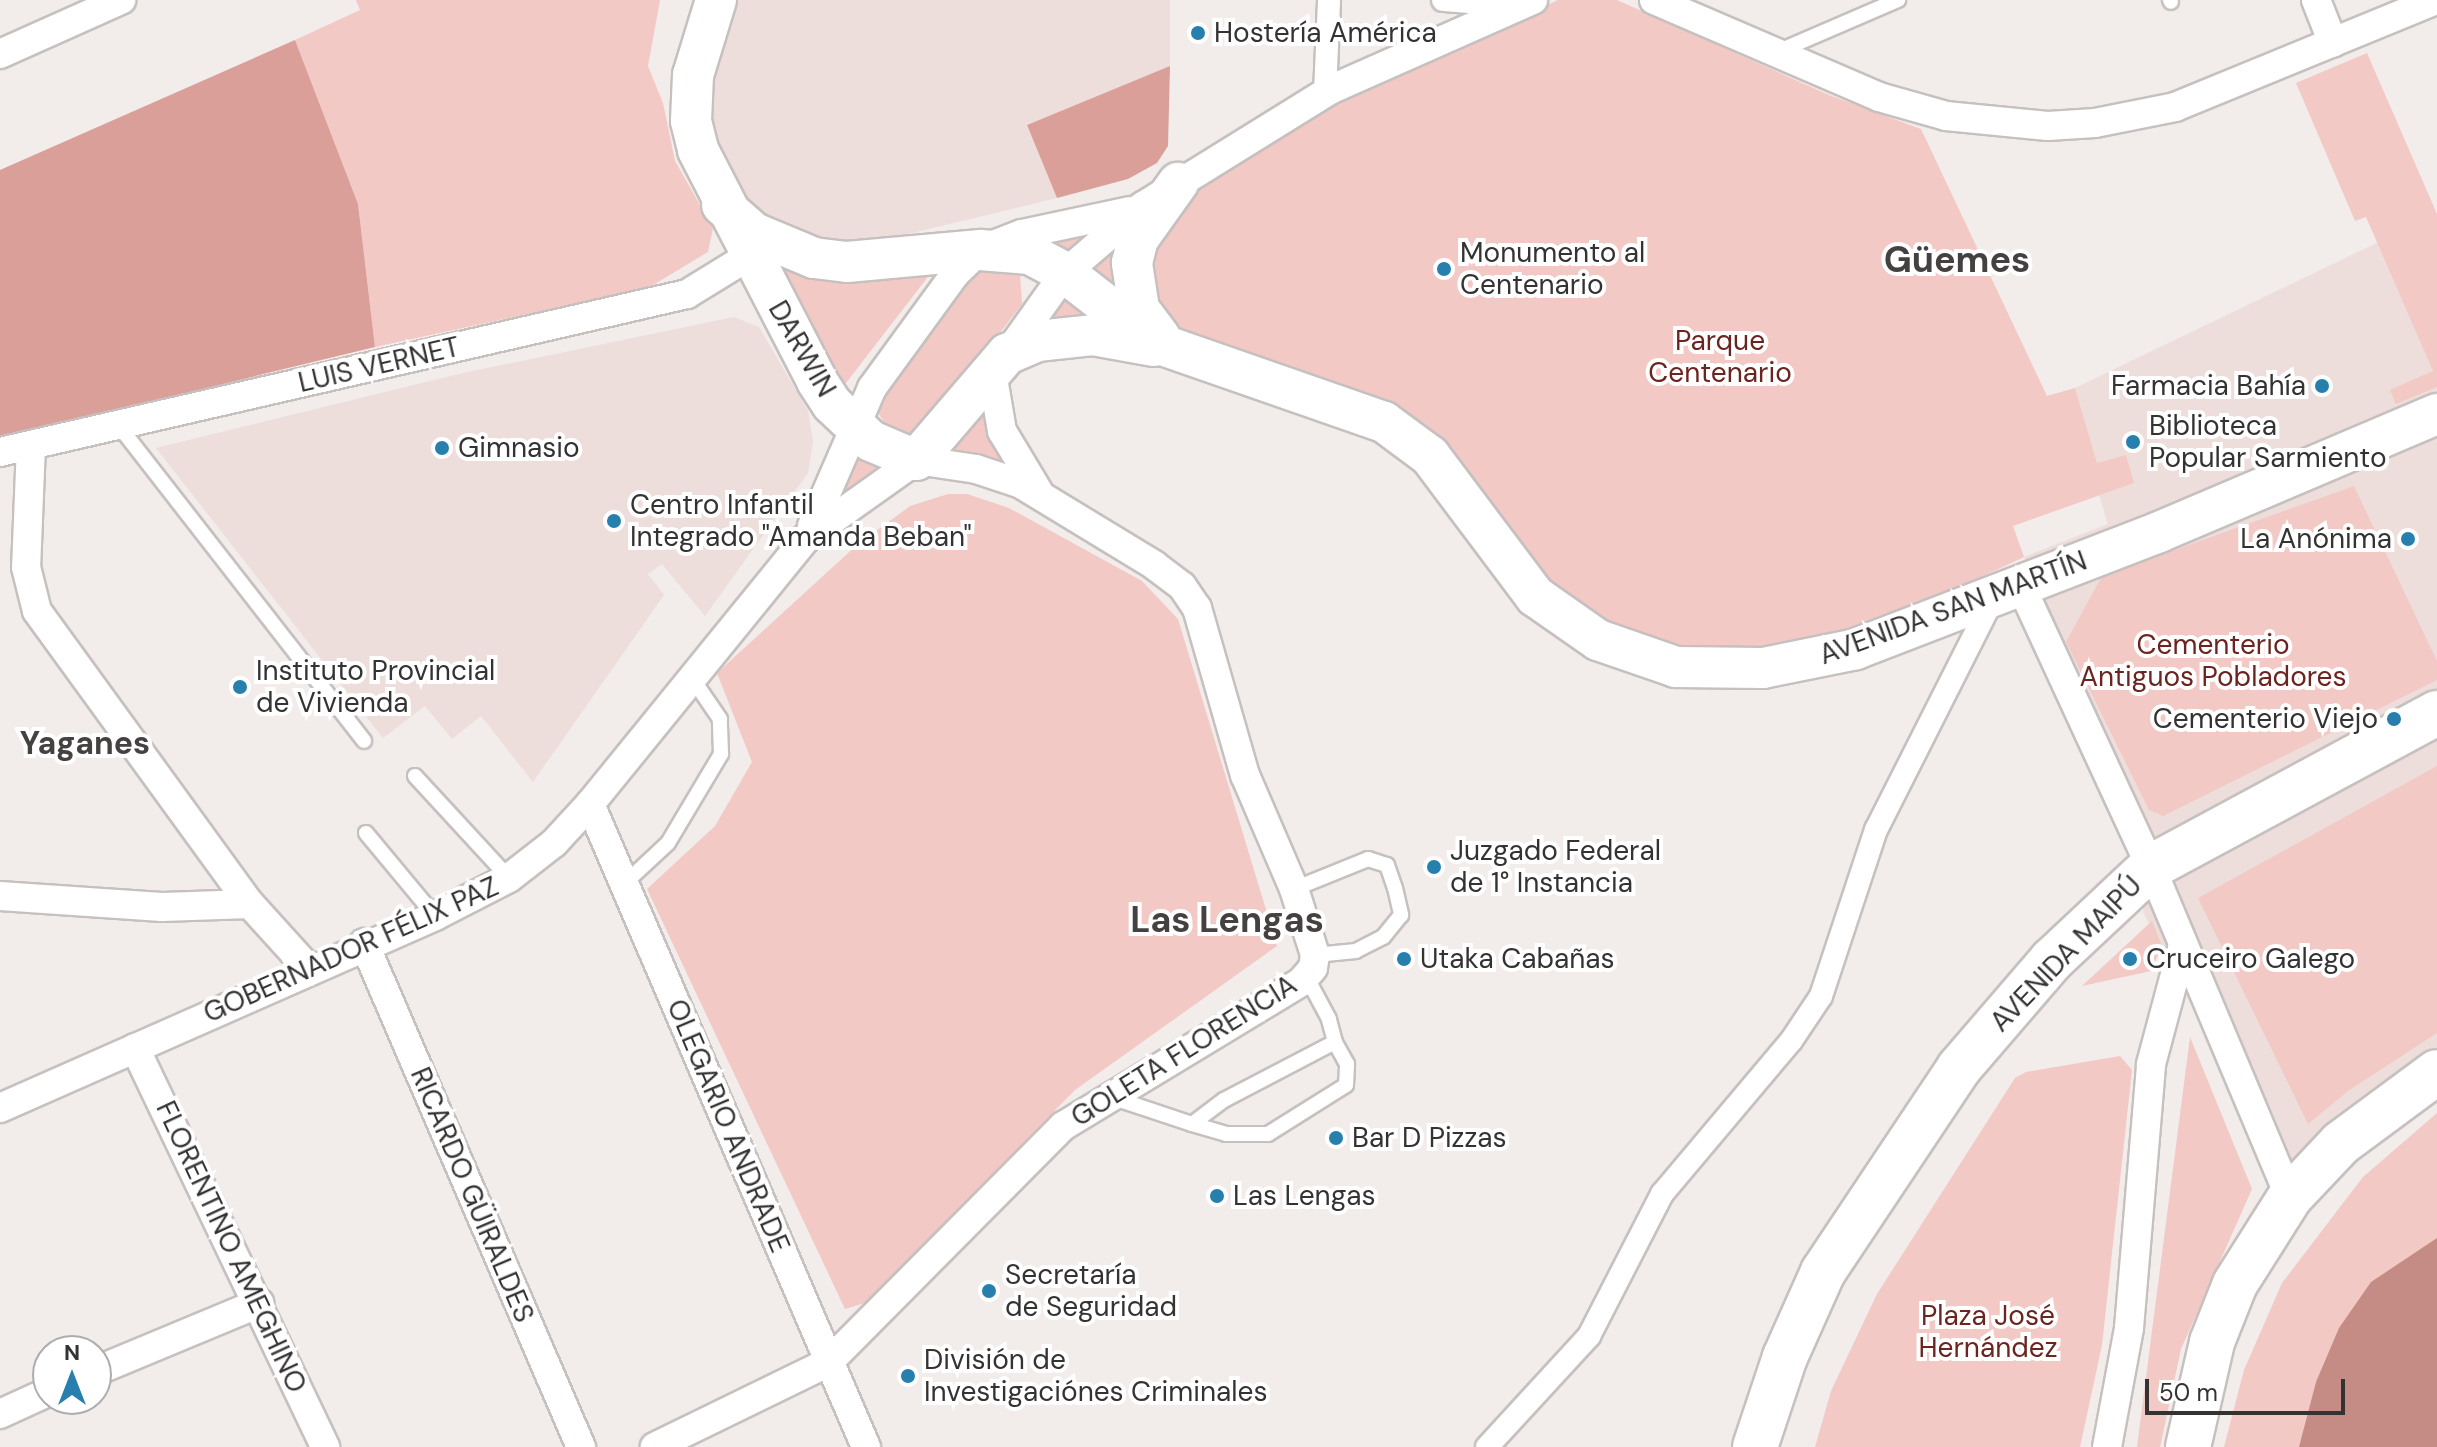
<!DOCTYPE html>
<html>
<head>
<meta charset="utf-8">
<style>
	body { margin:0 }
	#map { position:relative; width:2437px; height:1447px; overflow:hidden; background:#f2eceb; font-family:"DM Sans",sans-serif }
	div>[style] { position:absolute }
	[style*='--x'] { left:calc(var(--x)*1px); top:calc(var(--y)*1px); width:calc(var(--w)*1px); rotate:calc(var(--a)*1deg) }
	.built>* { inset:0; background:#eddedc }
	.green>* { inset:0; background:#f2c9c4 }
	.forest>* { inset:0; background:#d99f98 }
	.water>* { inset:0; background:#c58c85 }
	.roads { filter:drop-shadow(2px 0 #c6c0bf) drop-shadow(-2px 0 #c6c0bf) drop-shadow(0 2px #c6c0bf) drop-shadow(0 -2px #c6c0bf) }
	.service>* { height:14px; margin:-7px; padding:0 7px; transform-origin:7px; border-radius:7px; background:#fff }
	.pedestrian>* { height:22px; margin:-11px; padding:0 11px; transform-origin:11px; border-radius:11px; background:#fff }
	.minor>* { height:28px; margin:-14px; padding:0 14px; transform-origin:14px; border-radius:14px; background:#fff }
	.secondary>* { height:40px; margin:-20px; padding:0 20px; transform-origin:20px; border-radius:20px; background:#fff }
	.primary>* { height:44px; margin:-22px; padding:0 22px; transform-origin:22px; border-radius:22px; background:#fff }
	.dots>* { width:22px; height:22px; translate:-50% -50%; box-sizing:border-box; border:4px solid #fff; border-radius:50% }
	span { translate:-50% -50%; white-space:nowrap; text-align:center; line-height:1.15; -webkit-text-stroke:8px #fff; paint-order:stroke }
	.poi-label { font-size:28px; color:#353232 }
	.left { translate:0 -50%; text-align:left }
	.right { translate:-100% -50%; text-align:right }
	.park-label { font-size:28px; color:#6a2521 }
	.street-label { font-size:28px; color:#353232 }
	.quarter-label { font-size:32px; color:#464141; font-weight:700 }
	.district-label { font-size:36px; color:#464141; font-weight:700 }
	.north { position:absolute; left:32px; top:1335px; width:80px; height:80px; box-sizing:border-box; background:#fff; border:2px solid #aeadad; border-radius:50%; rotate:0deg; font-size:22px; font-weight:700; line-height:32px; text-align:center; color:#353232 }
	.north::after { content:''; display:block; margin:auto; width:28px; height:36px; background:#267fad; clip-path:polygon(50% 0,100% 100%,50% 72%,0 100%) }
	.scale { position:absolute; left:2145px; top:1379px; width:200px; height:36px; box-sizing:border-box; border:4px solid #353232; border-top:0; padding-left:10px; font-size:24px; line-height:28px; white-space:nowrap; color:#353232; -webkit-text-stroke:6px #fff; paint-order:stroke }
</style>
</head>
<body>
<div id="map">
	<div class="built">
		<i style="clip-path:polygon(727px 0,1170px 0,1170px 66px,1027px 125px,1057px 198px,891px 238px,851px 243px,813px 238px,776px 222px,746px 200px,734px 186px,708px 128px,716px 27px)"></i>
		<i style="clip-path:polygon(2437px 214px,2437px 1061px,2296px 1205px,2143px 912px,2154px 836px,2024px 557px,2108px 524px,2099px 495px,2134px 483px,2097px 464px,2075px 388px)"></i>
		<i style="clip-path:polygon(734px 317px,759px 327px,808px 411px,813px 441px,808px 473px,705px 616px,662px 564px,648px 574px,664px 595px,533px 782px,481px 716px,452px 739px,425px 706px,383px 738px,156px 448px,463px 373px)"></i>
	</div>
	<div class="green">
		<i style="clip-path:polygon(356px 0,660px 0,648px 66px,663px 103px,675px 161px,713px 228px,708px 252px,648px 288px,375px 347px,358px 204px,295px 40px,360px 10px)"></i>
		<i style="clip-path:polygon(1558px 0,1617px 0,1829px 95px,1921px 129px,2047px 396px,2075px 388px,2097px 463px,2126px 455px,2134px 483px,2013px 526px,2024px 557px,1869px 629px,1838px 640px,1716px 654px,1629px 637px,1554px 593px,1447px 455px,1177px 330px,1155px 305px,1149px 251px,1182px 201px,1316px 113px)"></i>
		<i style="clip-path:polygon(2367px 53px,2437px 214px,2437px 387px,2396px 404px,2390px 390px,2433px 371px,2366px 217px,2355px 221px,2296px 83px)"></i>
		<i style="clip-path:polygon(1100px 225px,1065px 262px,1045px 246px,1062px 232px)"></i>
		<i style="clip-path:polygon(1131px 234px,1128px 291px,1083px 278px,1097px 263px)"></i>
		<i style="clip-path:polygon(763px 254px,796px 272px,840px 280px,889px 280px,934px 269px,846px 383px,839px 380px)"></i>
		<i style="clip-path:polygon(989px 266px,1020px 273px,1022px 304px,930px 424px,906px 436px,889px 429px,876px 410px,880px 396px,975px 275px)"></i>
		<i style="clip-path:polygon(1072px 292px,1128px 334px,1044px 328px)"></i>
		<i style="clip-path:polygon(985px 408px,992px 441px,1020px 475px,947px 456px)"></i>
		<i style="clip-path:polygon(852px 449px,883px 473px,831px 506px)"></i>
		<i style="clip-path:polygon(2354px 486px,2437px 661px,2437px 680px,2163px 816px,2149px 810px,2066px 642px,2102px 576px)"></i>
		<i style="clip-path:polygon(948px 494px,967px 494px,1009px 508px,1142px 581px,1178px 619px,1277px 946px,1075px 1090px,865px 1303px,845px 1309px,647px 889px,715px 826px,752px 762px,717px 673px,857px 545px,910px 506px)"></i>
		<i style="clip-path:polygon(2437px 766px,2437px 1033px,2348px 1091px,2308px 1124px,2198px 898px)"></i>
		<i style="clip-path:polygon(2152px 921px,2162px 946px,2151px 971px,2082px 986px)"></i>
		<i style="clip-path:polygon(2190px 1037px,2252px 1189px,2181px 1349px,2160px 1447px,2137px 1447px)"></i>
		<i style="clip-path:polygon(2120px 1056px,2132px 1070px,2102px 1345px,2080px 1447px,1815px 1447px,1831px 1391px,1877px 1294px,2015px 1078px,2026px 1072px)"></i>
		<i style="clip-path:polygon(2437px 1113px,2437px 1447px,2224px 1447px,2244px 1370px,2282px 1283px,2363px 1177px)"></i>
	</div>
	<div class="forest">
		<i style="clip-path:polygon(295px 40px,358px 204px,375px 347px,0 438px,0 170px)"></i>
		<i style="clip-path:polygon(1170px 66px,1168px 146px,1157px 163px,1128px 179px,1057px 198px,1027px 125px)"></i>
	</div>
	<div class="water">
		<i style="clip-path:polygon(2437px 1238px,2437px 1447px,2299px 1447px,2316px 1382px,2339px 1328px,2371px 1282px)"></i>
	</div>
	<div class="roads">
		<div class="service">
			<i style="--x:2170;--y:0;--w:2;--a:63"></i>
			<i style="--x:1777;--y:52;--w:132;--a:-23.3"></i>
			<i style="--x:119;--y:426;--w:399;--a:52.1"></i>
			<i style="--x:415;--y:776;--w:139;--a:47.3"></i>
			<i style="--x:366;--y:833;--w:108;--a:50.3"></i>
			<i style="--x:624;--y:884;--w:60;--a:-43"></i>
			<i style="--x:668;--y:843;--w:104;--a:-59.2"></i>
			<i style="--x:721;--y:754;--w:35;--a:-92"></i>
			<i style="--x:720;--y:719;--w:50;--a:-124.3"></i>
			<i style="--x:1294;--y:889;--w:80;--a:-22.1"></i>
			<i style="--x:1368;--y:859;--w:20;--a:18"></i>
			<i style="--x:1387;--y:865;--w:24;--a:71"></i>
			<i style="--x:1395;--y:888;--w:28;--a:77"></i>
			<i style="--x:1401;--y:915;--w:28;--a:129"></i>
			<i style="--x:1383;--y:937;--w:30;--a:153"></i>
			<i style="--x:1356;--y:951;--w:41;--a:174.4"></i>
			<i style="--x:1111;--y:1097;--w:85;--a:18.4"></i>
			<i style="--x:1192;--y:1124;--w:40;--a:-37"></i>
			<i style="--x:1224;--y:1100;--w:125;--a:-27.6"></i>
			<i style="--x:1335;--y:1042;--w:24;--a:-105"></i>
			<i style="--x:1329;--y:1019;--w:49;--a:-118.1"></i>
			<i style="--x:1192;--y:1124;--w:35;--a:16"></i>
			<i style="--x:1226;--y:1134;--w:42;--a:0"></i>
			<i style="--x:1268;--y:1134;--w:92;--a:-32.1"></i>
			<i style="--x:1346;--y:1085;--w:21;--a:-87"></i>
			<i style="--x:1347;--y:1064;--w:25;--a:-119"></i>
		</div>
		<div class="pedestrian">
			<i style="--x:1443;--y:0;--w:74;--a:4.6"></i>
			<i style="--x:1325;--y:93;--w:93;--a:-87.5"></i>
			<i style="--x:1487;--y:1447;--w:151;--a:-47.4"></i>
			<i style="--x:1589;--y:1336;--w:160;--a:-62.8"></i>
			<i style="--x:1662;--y:1194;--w:200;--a:-49.9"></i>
			<i style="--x:1791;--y:1041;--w:54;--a:-56.3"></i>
			<i style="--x:1821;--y:996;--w:175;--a:-71.7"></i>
			<i style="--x:1876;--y:830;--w:262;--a:-63.2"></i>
		</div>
		<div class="minor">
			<i style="--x:1654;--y:0;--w:245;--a:23.3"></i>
			<i style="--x:1879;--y:97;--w:70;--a:15.8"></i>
			<i style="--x:1946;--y:116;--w:102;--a:5.6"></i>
			<i style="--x:2048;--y:126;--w:47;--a:-3.7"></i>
			<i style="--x:2095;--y:123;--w:82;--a:-11.3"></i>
			<i style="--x:2175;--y:107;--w:282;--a:-22.3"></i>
			<i style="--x:2316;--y:0;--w:46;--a:68.4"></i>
			<i style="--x:0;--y:54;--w:133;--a:-24.1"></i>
			<i style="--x:1008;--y:353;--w:98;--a:-54.5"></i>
			<i style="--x:1065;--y:273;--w:103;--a:-40.7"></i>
			<i style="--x:1143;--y:206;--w:222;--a:-31.8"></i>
			<i style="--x:1332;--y:89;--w:220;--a:-23.9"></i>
			<i style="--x:992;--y:372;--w:60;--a:80.4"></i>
			<i style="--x:1002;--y:431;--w:70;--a:59"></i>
			<i style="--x:31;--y:445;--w:122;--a:92.3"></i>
			<i style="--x:26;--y:567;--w:45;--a:76"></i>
			<i style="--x:37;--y:611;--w:362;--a:54"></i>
			<i style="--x:250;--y:904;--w:86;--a:47.8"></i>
			<i style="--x:0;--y:452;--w:705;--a:-12.95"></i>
			<i style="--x:687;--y:294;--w:73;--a:-31.5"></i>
			<i style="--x:812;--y:526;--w:150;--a:-66.5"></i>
			<i style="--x:872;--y:388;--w:141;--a:-53.9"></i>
			<i style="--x:955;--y:274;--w:35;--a:-44"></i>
			<i style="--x:980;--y:250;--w:45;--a:-20.9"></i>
			<i style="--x:1022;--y:234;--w:110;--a:-12"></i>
			<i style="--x:2021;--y:586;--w:310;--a:65.2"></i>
			<i style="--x:2151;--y:867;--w:358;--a:67.2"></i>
			<i style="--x:590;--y:804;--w:700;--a:66.77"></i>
			<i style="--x:0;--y:896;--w:162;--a:3.9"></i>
			<i style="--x:162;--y:907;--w:88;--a:-2"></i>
			<i style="--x:364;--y:943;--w:549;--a:66.71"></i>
			<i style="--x:135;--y:1048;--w:442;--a:64.5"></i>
			<i style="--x:0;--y:1108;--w:475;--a:-23.8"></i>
			<i style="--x:435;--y:916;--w:83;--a:-27.2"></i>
			<i style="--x:509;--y:878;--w:57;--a:-37.9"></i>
			<i style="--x:554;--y:843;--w:53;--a:-47.3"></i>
			<i style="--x:590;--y:804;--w:341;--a:-50.9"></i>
			<i style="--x:805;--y:539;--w:136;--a:-35.4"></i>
			<i style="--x:916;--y:460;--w:61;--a:8.5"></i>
			<i style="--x:976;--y:469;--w:47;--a:18.4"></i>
			<i style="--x:1021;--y:484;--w:156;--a:31.3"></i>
			<i style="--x:1154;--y:565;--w:35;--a:37"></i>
			<i style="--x:1182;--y:586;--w:27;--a:56"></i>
			<i style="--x:1197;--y:608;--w:174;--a:74"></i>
			<i style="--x:1245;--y:775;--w:124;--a:66.7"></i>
			<i style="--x:1294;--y:889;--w:69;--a:72.3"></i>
			<i style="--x:1315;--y:955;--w:13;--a:99"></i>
			<i style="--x:1313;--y:968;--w:18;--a:131"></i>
			<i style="--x:1301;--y:982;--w:278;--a:148.8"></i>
			<i style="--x:1063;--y:1126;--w:332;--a:134.8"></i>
			<i style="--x:829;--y:1362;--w:194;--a:154"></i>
			<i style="--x:96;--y:1371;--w:177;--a:-22.6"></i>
			<i style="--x:0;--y:1414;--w:53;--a:-24.6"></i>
			<i style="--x:2107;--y:1447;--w:121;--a:-79.5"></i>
			<i style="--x:2129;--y:1328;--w:265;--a:-85.2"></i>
			<i style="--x:2151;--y:1064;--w:120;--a:-75"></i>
		</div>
		<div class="secondary">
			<i style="--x:716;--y:0;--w:78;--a:107"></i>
			<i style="--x:693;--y:75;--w:46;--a:92.5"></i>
			<i style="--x:691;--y:121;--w:30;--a:76"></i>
			<i style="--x:698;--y:150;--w:260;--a:62.7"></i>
			<i style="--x:817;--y:381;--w:27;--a:57"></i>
			<i style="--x:832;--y:404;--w:54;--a:43.5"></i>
			<i style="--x:871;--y:441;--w:49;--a:22.9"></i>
			<i style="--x:916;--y:460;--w:140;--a:-49.4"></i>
			<i style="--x:1007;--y:354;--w:33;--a:-23"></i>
			<i style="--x:1037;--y:341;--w:56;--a:-6.1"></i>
			<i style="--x:1093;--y:335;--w:62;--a:10.2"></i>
			<i style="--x:722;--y:205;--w:43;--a:41.2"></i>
			<i style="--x:754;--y:233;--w:65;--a:22.6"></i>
			<i style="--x:814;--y:258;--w:33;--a:7"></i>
			<i style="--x:847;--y:262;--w:134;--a:-5.2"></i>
			<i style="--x:980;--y:250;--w:50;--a:4.6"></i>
			<i style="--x:1030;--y:254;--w:40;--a:28"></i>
			<i style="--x:1065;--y:273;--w:113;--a:37.8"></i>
			<i style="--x:1154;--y:342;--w:244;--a:19.2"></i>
			<i style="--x:1384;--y:422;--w:57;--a:36.5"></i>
			<i style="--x:1430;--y:456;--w:175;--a:53.1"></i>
			<i style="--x:1535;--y:596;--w:77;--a:34.9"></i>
			<i style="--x:1598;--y:640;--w:83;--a:19.1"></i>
			<i style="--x:1676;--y:667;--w:87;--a:0.7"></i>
			<i style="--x:1763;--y:668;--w:95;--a:-11.5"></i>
			<i style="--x:1856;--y:649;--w:325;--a:-21.1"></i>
			<i style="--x:2159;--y:532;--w:302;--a:-23"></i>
			<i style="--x:1160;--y:337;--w:35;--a:-127"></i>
			<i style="--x:1139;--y:309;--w:47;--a:-98.7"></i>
			<i style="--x:1132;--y:263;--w:25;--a:-76"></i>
			<i style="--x:1138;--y:239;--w:69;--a:-54.5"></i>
		</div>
		<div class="primary">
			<i style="--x:1755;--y:1447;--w:95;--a:-71.6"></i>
			<i style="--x:1785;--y:1357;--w:93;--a:-65.9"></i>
			<i style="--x:1823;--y:1272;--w:245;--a:-56.3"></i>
			<i style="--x:1959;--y:1068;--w:143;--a:-49.3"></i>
			<i style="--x:2052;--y:960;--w:136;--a:-43.2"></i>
			<i style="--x:2151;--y:867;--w:325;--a:-28.3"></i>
			<i style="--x:2188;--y:1447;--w:108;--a:-77.1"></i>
			<i style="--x:2212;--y:1342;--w:62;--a:-68.4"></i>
			<i style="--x:2235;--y:1284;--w:103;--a:-57.7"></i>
			<i style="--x:2290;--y:1197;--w:74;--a:-46.6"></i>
			<i style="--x:2341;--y:1143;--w:119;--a:-36.5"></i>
		</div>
	</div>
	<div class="dots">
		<i style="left:1198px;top:33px;background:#267fad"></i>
		<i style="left:1444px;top:269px;background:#267fad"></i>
		<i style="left:2322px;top:386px;background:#267fad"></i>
		<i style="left:2133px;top:442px;background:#267fad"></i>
		<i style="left:442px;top:448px;background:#267fad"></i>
		<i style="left:614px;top:521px;background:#267fad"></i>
		<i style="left:2408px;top:539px;background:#267fad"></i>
		<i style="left:240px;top:687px;background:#267fad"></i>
		<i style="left:2394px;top:719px;background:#267fad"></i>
		<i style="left:1434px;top:867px;background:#267fad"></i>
		<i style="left:1404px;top:959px;background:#267fad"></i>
		<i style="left:2130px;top:959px;background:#267fad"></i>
		<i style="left:1336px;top:1138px;background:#267fad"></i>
		<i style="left:1217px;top:1196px;background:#267fad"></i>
		<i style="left:989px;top:1291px;background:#267fad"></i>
		<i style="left:908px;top:1376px;background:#267fad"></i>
	</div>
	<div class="poi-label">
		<span class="left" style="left:1214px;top:33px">Hostería América</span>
		<span class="left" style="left:1460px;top:269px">Monumento al<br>Centenario</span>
		<span class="right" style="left:2306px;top:386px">Farmacia Bahía</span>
		<span class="left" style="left:2149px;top:442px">Biblioteca<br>Popular Sarmiento</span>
		<span class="left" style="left:458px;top:448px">Gimnasio</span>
		<span class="left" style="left:630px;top:521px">Centro Infantil<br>Integrado "Amanda Beban"</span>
		<span class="right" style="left:2392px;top:539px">La Anónima</span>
		<span class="left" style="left:256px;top:687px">Instituto Provincial<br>de Vivienda</span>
		<span class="right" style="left:2378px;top:719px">Cementerio Viejo</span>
		<span class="left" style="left:1450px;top:867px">Juzgado Federal<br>de 1° Instancia</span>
		<span class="left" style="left:1420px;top:959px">Utaka Cabañas</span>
		<span class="left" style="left:2146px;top:959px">Cruceiro Galego</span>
		<span class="left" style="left:1352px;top:1138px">Bar D Pizzas</span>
		<span class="left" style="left:1233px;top:1196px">Las Lengas</span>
		<span class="left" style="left:1005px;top:1291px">Secretaría<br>de Seguridad</span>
		<span class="left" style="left:924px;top:1376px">División de<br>Investigaciónes Criminales</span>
	</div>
	<div class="park-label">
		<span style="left:1720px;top:357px">Parque<br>Centenario</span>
		<span style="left:2213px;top:661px">Cementerio<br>Antiguos Pobladores</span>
		<span style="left:1988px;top:1332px">Plaza José<br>Hernández</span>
	</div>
	<div class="street-label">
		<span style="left:802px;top:349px;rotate:60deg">DARWIN</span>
		<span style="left:379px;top:365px;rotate:-13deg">LUIS VERNET</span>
		<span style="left:1953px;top:608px;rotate:-20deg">AVENIDA SAN MARTÍN</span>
		<span style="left:351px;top:950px;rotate:-24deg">GOBERNADOR FÉLIX PAZ</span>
		<span style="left:2066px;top:954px;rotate:-46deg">AVENIDA MAIPÚ</span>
		<span style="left:1184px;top:1051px;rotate:-32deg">GOLETA FLORENCIA</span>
		<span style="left:728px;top:1126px;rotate:67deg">OLEGARIO ANDRADE</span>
		<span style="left:472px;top:1195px;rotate:67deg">RICARDO GÜIRALDES</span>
		<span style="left:231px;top:1247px;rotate:65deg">FLORENTINO AMEGHINO</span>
	</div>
	<div class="quarter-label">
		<span style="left:85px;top:743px">Yaganes</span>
	</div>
	<div class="district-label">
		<span style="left:1957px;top:260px">Güemes</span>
		<span style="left:1227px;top:920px">Las Lengas</span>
	</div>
	<div class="north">N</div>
	<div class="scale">50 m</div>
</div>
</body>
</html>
